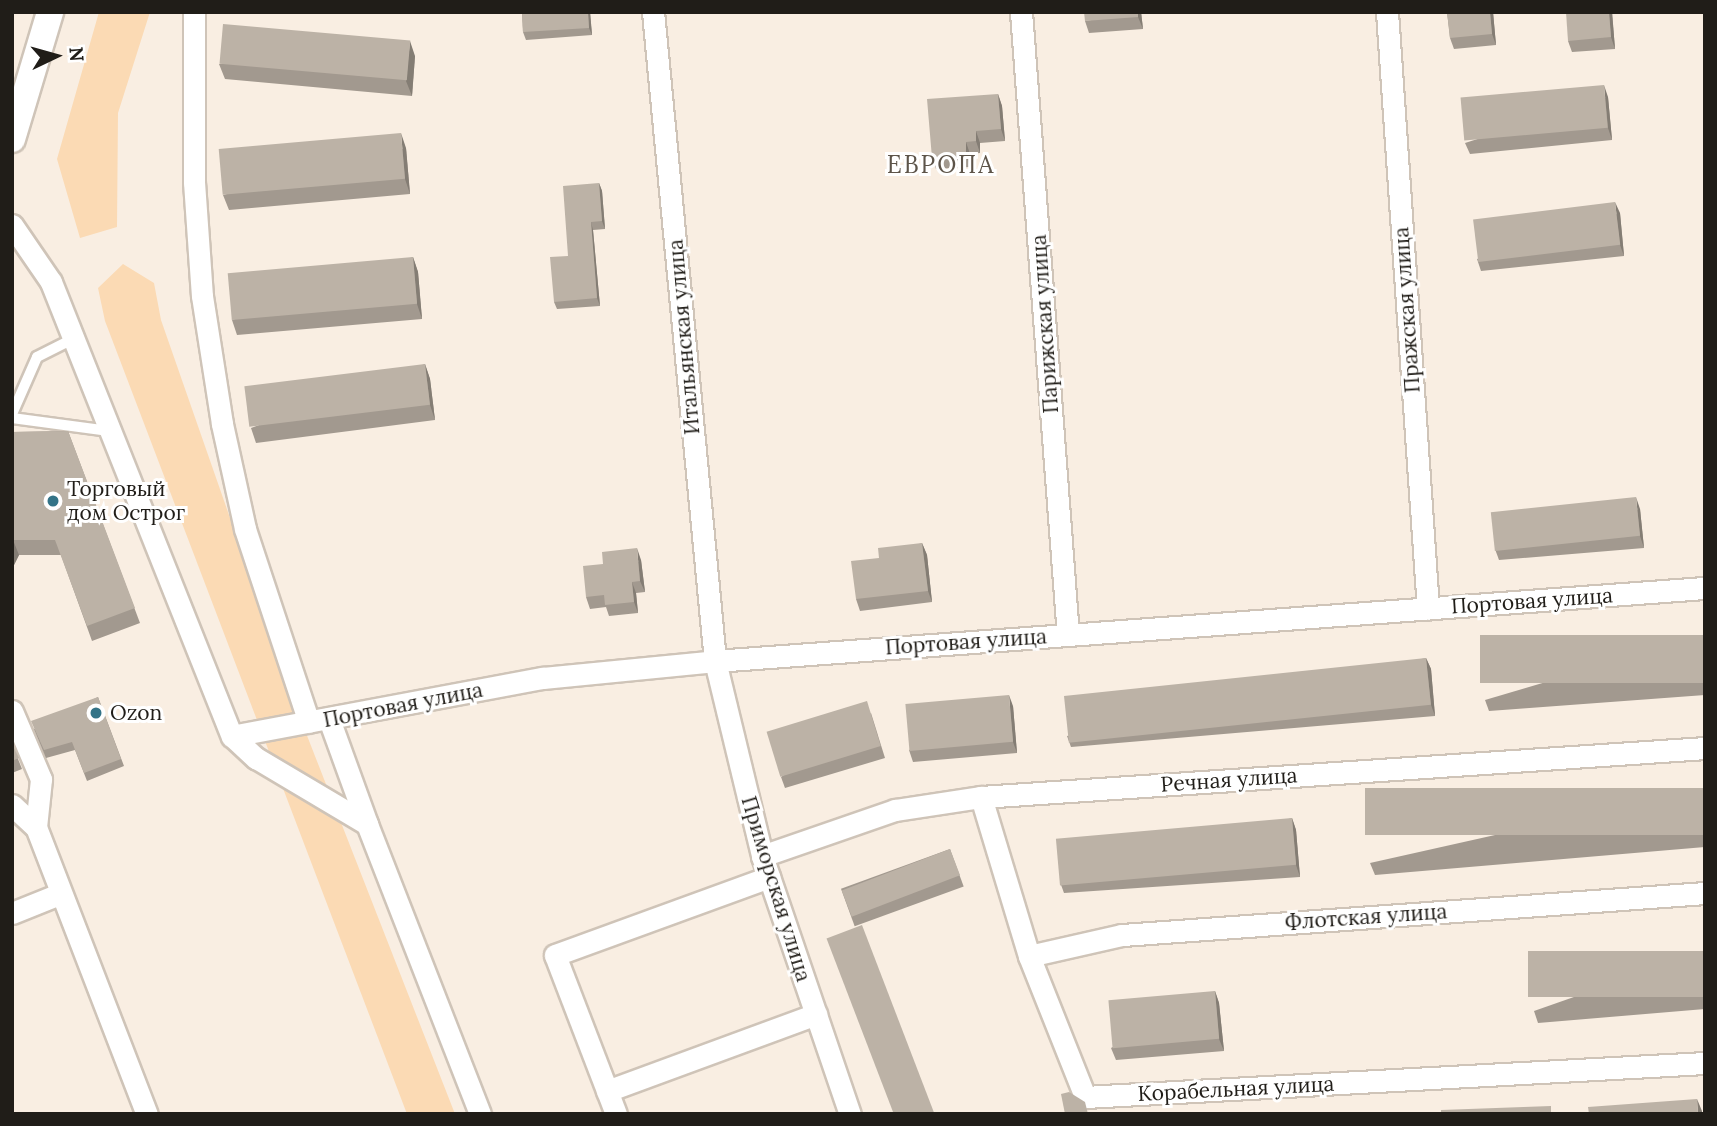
<!DOCTYPE html>
<html>
<head>
<meta charset="utf-8">
<style>
	body { margin:0 }
	#map { position:relative; width:1717px; height:1126px; overflow:hidden; background:#f9eee2; font-family:Lora,serif }
	div>[style] { position:absolute }
	[style*='--x'] { left:calc(var(--x)*1px); top:calc(var(--y)*1px); width:calc(var(--w)*1px); rotate:calc(var(--a)*1deg) }
	.green>* { inset:0; background:#fbdab4 }
	.roads { filter:drop-shadow(2px 0 #cfc4b8) drop-shadow(-2px 0 #cfc4b8) drop-shadow(0 2px #cfc4b8) drop-shadow(0 -2px #cfc4b8) }
	.service>* { height:10px; margin:-5px; padding:0 5px; transform-origin:5px; border-radius:5px; background:#fff }
	.minor>* { height:21px; margin:-10.5px; padding:0 10.5px; transform-origin:10.5px; border-radius:10.5px; background:#fff }
	.tertiary>* { height:26px; margin:-13px; padding:0 13px; transform-origin:13px; border-radius:13px; background:#fff }
	.wall>* { inset:0; background:#a2998f; transform-origin:0 0 }
	.shaded-wall>* { inset:0; background:#847d74 }
	.building>* { inset:0; background:#bcb2a6; transform-origin:0 0 }
	.dots>* { width:19px; height:19px; translate:-50% -50%; box-sizing:border-box; border:4px solid #fff; border-radius:50% }
	span { translate:-50% -50%; white-space:nowrap; text-align:center; line-height:1.15; -webkit-text-stroke:6px #fff; paint-order:stroke }
	.street-label { font-size:21px; color:#201d18 }
	.poi-label { font-size:21px; color:#201d18 }
	.left { translate:0 -50%; text-align:left }
	.quarter-label { font-size:24px; color:#5d5449; letter-spacing:2px }
	.frame { position:absolute; inset:0; border:14px solid #201d18; pointer-events:none }
	.north { position:absolute; left:21px; top:21px; width:70px; height:70px; -webkit-text-stroke:5px #fff; paint-order:stroke; rotate:85deg; font-size:19px; font-weight:700; line-height:28px; text-align:center; color:#201d18 }
	.north::after { content:''; display:block; margin:auto; width:24px; height:32px; background:#201d18; clip-path:polygon(50% 0,100% 100%,50% 72%,0 100%) }
</style>
</head>
<body>
<div id="map">
	<div class="green">
		<i style="clip-path:polygon(99px 12px,150px 12px,118px 113px,117px 227px,80px 238px,57px 159px)"></i>
		<i style="clip-path:polygon(123px 264px,154px 283px,161px 320px,297px 710px,455px 1114px,407px 1114px,105px 321px,98px 288px)"></i>
	</div>
	<div class="roads">
		<div class="service">
			<i style="--x:12;--y:414;--w:62;--a:-66.3"></i>
			<i style="--x:37;--y:357;--w:40;--a:-26.6"></i>
			<i style="--x:12;--y:418;--w:98;--a:7.6"></i>
		</div>
		<div class="minor">
			<i style="--x:194;--y:12;--w:170;--a:90"></i>
			<i style="--x:194;--y:182;--w:114;--a:86"></i>
			<i style="--x:202;--y:296;--w:130;--a:81.1"></i>
			<i style="--x:222;--y:424;--w:107;--a:77.6"></i>
			<i style="--x:245;--y:529;--w:203;--a:71.7"></i>
			<i style="--x:653;--y:12;--w:652;--a:84.54"></i>
			<i style="--x:715;--y:661;--w:201;--a:76.4"></i>
			<i style="--x:762;--y:856;--w:273;--a:71.2"></i>
			<i style="--x:1021;--y:12;--w:625;--a:85.69"></i>
			<i style="--x:1387;--y:12;--w:598;--a:86.07"></i>
			<i style="--x:12;--y:225;--w:69;--a:55.6"></i>
			<i style="--x:51;--y:282;--w:489;--a:68.3"></i>
			<i style="--x:232;--y:736;--w:33;--a:43"></i>
			<i style="--x:256;--y:758;--w:129;--a:30.7"></i>
			<i style="--x:367;--y:824;--w:311;--a:68.7"></i>
			<i style="--x:12;--y:711;--w:74;--a:66.9"></i>
			<i style="--x:41;--y:779;--w:48;--a:95.9"></i>
			<i style="--x:329;--y:719;--w:112;--a:70.1"></i>
			<i style="--x:232;--y:736;--w:316;--a:-10.6"></i>
			<i style="--x:543;--y:678;--w:173;--a:-5.6"></i>
			<i style="--x:715;--y:661;--w:993;--a:-4.22"></i>
			<i style="--x:981;--y:797;--w:166;--a:73.2"></i>
			<i style="--x:1029;--y:956;--w:152;--a:68.3"></i>
			<i style="--x:1085;--y:1097;--w:621;--a:-3.14"></i>
			<i style="--x:12;--y:805;--w:33;--a:43"></i>
			<i style="--x:36;--y:827;--w:308;--a:68.9"></i>
			<i style="--x:762;--y:856;--w:141;--a:-19.1"></i>
			<i style="--x:895;--y:810;--w:87;--a:-8.6"></i>
			<i style="--x:981;--y:797;--w:726;--a:-3.87"></i>
			<i style="--x:12;--y:913;--w:51;--a:-22"></i>
			<i style="--x:1029;--y:956;--w:95;--a:-12.7"></i>
			<i style="--x:1122;--y:935;--w:585;--a:-4.12"></i>
			<i style="--x:607;--y:1091;--w:223;--a:-20.2"></i>
			<i style="--x:616;--y:1114;--w:170;--a:-111"></i>
			<i style="--x:555;--y:955;--w:228;--a:-20"></i>
		</div>
		<div class="tertiary">
			<i style="--x:12;--y:139;--w:133;--a:-73.3"></i>
		</div>
	</div>
	<div class="wall">
		<i style="clip-path:polygon(522px 12px,590px 12px,592px 35px,526px 40px,523px 32px)"></i>
		<i style="clip-path:polygon(1141px 12px,1143px 29px,1089px 33px,1085px 21px)"></i>
		<i style="clip-path:polygon(1447px 12px,1493px 12px,1496px 45px,1454px 49px,1450px 38px)"></i>
		<i style="clip-path:polygon(1612px 12px,1615px 49px,1572px 52px,1568px 41px)"></i>
		<i style="clip-path:polygon(415px 56px,412px 96px,225px 79px,219px 64px)"></i>
		<i style="clip-path:polygon(998px 94px,1002px 106px,1005px 141px,980px 143px,980px 153px,970px 154px,970px 167px,936px 169px,932px 158px)"></i>
		<i style="clip-path:polygon(1608px 97px,1612px 140px,1470px 154px,1465px 143px)"></i>
		<i style="clip-path:polygon(406px 148px,410px 194px,229px 210px,223px 195px)"></i>
		<i style="clip-path:polygon(599px 183px,602px 191px,605px 229px,593px 230px,600px 306px,557px 309px,554px 302px,568px 256px)"></i>
		<i style="clip-path:polygon(1620px 213px,1624px 256px,1481px 271px,1477px 259px)"></i>
		<i style="clip-path:polygon(413px 257px,418px 272px,422px 319px,237px 335px,232px 320px)"></i>
		<i style="clip-path:polygon(425px 364px,430px 379px,435px 420px,256px 443px,251px 428px)"></i>
		<i style="clip-path:polygon(68px 431px,140px 623px,92px 641px,61px 555px,19px 555px,12px 569px,12px 432px)"></i>
		<i style="clip-path:polygon(1640px 509px,1644px 548px,1499px 560px,1495px 549px)"></i>
		<i style="clip-path:polygon(922px 543px,927px 555px,932px 602px,860px 611px,856px 599px,879px 558px)"></i>
		<i style="clip-path:polygon(641px 560px,645px 592px,636px 593px,638px 613px,609px 616px,606px 607px,590px 609px,586px 597px)"></i>
		<i style="clip-path:polygon(1705px 635px,1705px 695px,1489px 711px,1485px 700px)"></i>
		<i style="clip-path:polygon(1426px 658px,1431px 669px,1435px 716px,1071px 747px,1067px 736px)"></i>
		<i style="clip-path:polygon(98px 697px,124px 766px,87px 781px,75px 750px,46px 758px,34px 729px)"></i>
		<i style="clip-path:polygon(1013px 706px,1017px 753px,913px 762px,909px 750px)"></i>
		<i style="clip-path:polygon(871px 713px,885px 758px,785px 788px,781px 777px)"></i>
		<i style="clip-path:polygon(12px 744px,22px 769px,12px 773px)"></i>
		<i style="clip-path:polygon(1705px 788px,1705px 847px,1375px 875px,1370px 863px)"></i>
		<i style="clip-path:polygon(1292px 818px,1296px 830px,1300px 877px,1064px 893px,1060px 882px)"></i>
		<i style="left:950px;top:849px;width:40px;height:116px;rotate:70deg"></i>
		<i style="clip-path:polygon(1705px 951px,1705px 1009px,1538px 1023px,1534px 1011px)"></i>
		<i style="clip-path:polygon(1215px 991px,1219px 1003px,1224px 1051px,1116px 1060px,1111px 1048px)"></i>
	</div>
	<div class="shaded-wall">
		<i style="clip-path:polygon(588px 12px,590px 12px,592px 35px,589px 28px)"></i>
		<i style="clip-path:polygon(1138px 12px,1141px 12px,1143px 29px,1138px 17px)"></i>
		<i style="clip-path:polygon(1490px 12px,1493px 12px,1496px 45px,1492px 34px)"></i>
		<i style="clip-path:polygon(1609px 12px,1612px 12px,1615px 49px,1611px 37px)"></i>
		<i style="clip-path:polygon(410px 41px,415px 56px,412px 96px,406px 81px)"></i>
		<i style="clip-path:polygon(1604px 85px,1608px 97px,1612px 140px,1608px 128px)"></i>
		<i style="clip-path:polygon(998px 94px,1002px 106px,1005px 141px,1001px 129px)"></i>
		<i style="clip-path:polygon(976px 131px,980px 143px,980px 153px,976px 141px)"></i>
		<i style="clip-path:polygon(401px 133px,406px 148px,410px 194px,405px 179px)"></i>
		<i style="clip-path:polygon(966px 142px,970px 154px,970px 167px,966px 155px)"></i>
		<i style="clip-path:polygon(599px 183px,602px 191px,605px 229px,602px 221px)"></i>
		<i style="clip-path:polygon(1615px 202px,1620px 213px,1624px 256px,1620px 245px)"></i>
		<i style="clip-path:polygon(591px 222px,593px 230px,600px 306px,597px 298px)"></i>
		<i style="clip-path:polygon(413px 257px,418px 272px,422px 319px,417px 304px)"></i>
		<i style="clip-path:polygon(425px 364px,430px 379px,435px 420px,430px 405px)"></i>
		<i style="clip-path:polygon(1636px 497px,1640px 509px,1644px 548px,1640px 536px)"></i>
		<i style="clip-path:polygon(13px 540px,19px 555px,12px 569px,12px 542px)"></i>
		<i style="clip-path:polygon(922px 543px,927px 555px,932px 602px,928px 591px)"></i>
		<i style="clip-path:polygon(637px 548px,641px 560px,645px 592px,640px 581px)"></i>
		<i style="clip-path:polygon(632px 582px,636px 593px,638px 613px,634px 602px)"></i>
		<i style="clip-path:polygon(1426px 658px,1431px 669px,1435px 716px,1431px 705px)"></i>
		<i style="clip-path:polygon(1009px 695px,1013px 706px,1017px 753px,1013px 742px)"></i>
		<i style="clip-path:polygon(1292px 818px,1296px 830px,1300px 877px,1296px 865px)"></i>
		<i style="clip-path:polygon(1215px 991px,1219px 1003px,1224px 1051px,1219px 1039px)"></i>
		<i style="clip-path:polygon(1697px 1099px,1702px 1111px,1702px 1114px,1698px 1114px)"></i>
	</div>
	<div class="building">
		<i style="clip-path:polygon(522px 12px,588px 12px,589px 28px,523px 32px)"></i>
		<i style="clip-path:polygon(1084px 12px,1138px 12px,1138px 17px,1085px 21px)"></i>
		<i style="clip-path:polygon(1447px 12px,1490px 12px,1492px 34px,1450px 38px)"></i>
		<i style="clip-path:polygon(1566px 12px,1609px 12px,1611px 37px,1568px 41px)"></i>
		<i style="left:223px;top:24px;width:188px;height:40px;rotate:5deg"></i>
		<i style="left:1604px;top:85px;width:43px;height:144px;rotate:85deg"></i>
		<i style="clip-path:polygon(998px 94px,1001px 129px,976px 131px,976px 141px,966px 142px,966px 155px,932px 158px,927px 99px)"></i>
		<i style="left:401px;top:133px;width:46px;height:183px;rotate:85deg"></i>
		<i style="clip-path:polygon(599px 183px,602px 221px,591px 222px,597px 298px,554px 302px,550px 257px,568px 256px,563px 186px)"></i>
		<i style="left:1615px;top:202px;width:43px;height:143px;rotate:83deg"></i>
		<i style="left:413px;top:257px;width:47px;height:186px;rotate:85deg"></i>
		<i style="left:425px;top:364px;width:41px;height:182px;rotate:83deg"></i>
		<i style="clip-path:polygon(68px 431px,135px 608px,87px 626px,55px 540px,13px 540px,12px 542px,12px 432px)"></i>
		<i style="left:1636px;top:497px;width:39px;height:146px;rotate:84deg"></i>
		<i style="clip-path:polygon(922px 543px,928px 591px,856px 599px,851px 561px,879px 558px,878px 548px)"></i>
		<i style="clip-path:polygon(637px 548px,640px 581px,632px 582px,634px 602px,605px 605px,604px 595px,586px 597px,583px 566px,603px 564px,602px 552px)"></i>
		<i style="left:1705px;top:635px;width:48px;height:225px;rotate:90deg"></i>
		<i style="left:1426px;top:658px;width:47px;height:364px;rotate:84deg"></i>
		<i style="left:1009px;top:695px;width:47px;height:104px;rotate:85deg"></i>
		<i style="clip-path:polygon(98px 697px,121px 759px,84px 773px,72px 742px,44px 750px,31px 721px)"></i>
		<i style="left:867px;top:701px;width:47px;height:105px;rotate:73deg"></i>
		<i style="clip-path:polygon(12px 744px,19px 758px,12px 761px)"></i>
		<i style="left:1705px;top:788px;width:47px;height:340px;rotate:90deg"></i>
		<i style="left:1292px;top:818px;width:47px;height:237px;rotate:85deg"></i>
		<i style="left:950px;top:849px;width:28px;height:116px;rotate:69deg"></i>
		<i style="left:862px;top:925px;width:203px;height:38px;rotate:69deg"></i>
		<i style="left:1705px;top:951px;width:46px;height:177px;rotate:90deg"></i>
		<i style="left:1215px;top:991px;width:48px;height:107px;rotate:85deg"></i>
		<i style="clip-path:polygon(1069px 1092px,1085px 1102px,1088px 1114px,1065px 1114px,1061px 1094px)"></i>
		<i style="clip-path:polygon(1697px 1099px,1698px 1114px,1589px 1114px,1588px 1107px)"></i>
		<i style="clip-path:polygon(1551px 1106px,1551px 1114px,1441px 1114px,1441px 1110px)"></i>
	</div>
	<div class="dots">
		<i style="left:53px;top:501px;background:#337387"></i>
		<i style="left:96px;top:713px;background:#337387"></i>
	</div>
	<div class="street-label">
		<span style="left:1407px;top:310px;rotate:-94deg">Пражская улица</span>
		<span style="left:1045px;top:324px;rotate:-94deg">Парижская улица</span>
		<span style="left:684px;top:337px;rotate:-95deg">Итальянская улица</span>
		<span style="left:1532px;top:601px;rotate:-4deg">Портовая улица</span>
		<span style="left:966px;top:642px;rotate:-4deg">Портовая улица</span>
		<span style="left:403px;top:705px;rotate:-11deg">Портовая улица</span>
		<span style="left:1229px;top:780px;rotate:-4deg">Речная улица</span>
		<span style="left:776px;top:889px;rotate:73deg">Приморская улица</span>
		<span style="left:1366px;top:917px;rotate:-4deg">Флотская улица</span>
		<span style="left:1236px;top:1089px;rotate:-3deg">Корабельная улица</span>
	</div>
	<div class="poi-label">
		<span class="left" style="left:67px;top:501px">Торговый<br>дом Острог</span>
		<span class="left" style="left:110px;top:713px">Ozon</span>
	</div>
	<div class="quarter-label">
		<span style="left:941px;top:165px">ЕВРОПА</span>
	</div>
	<div class="frame"></div>
	<div class="north">N</div>
</div>
</body>
</html>
